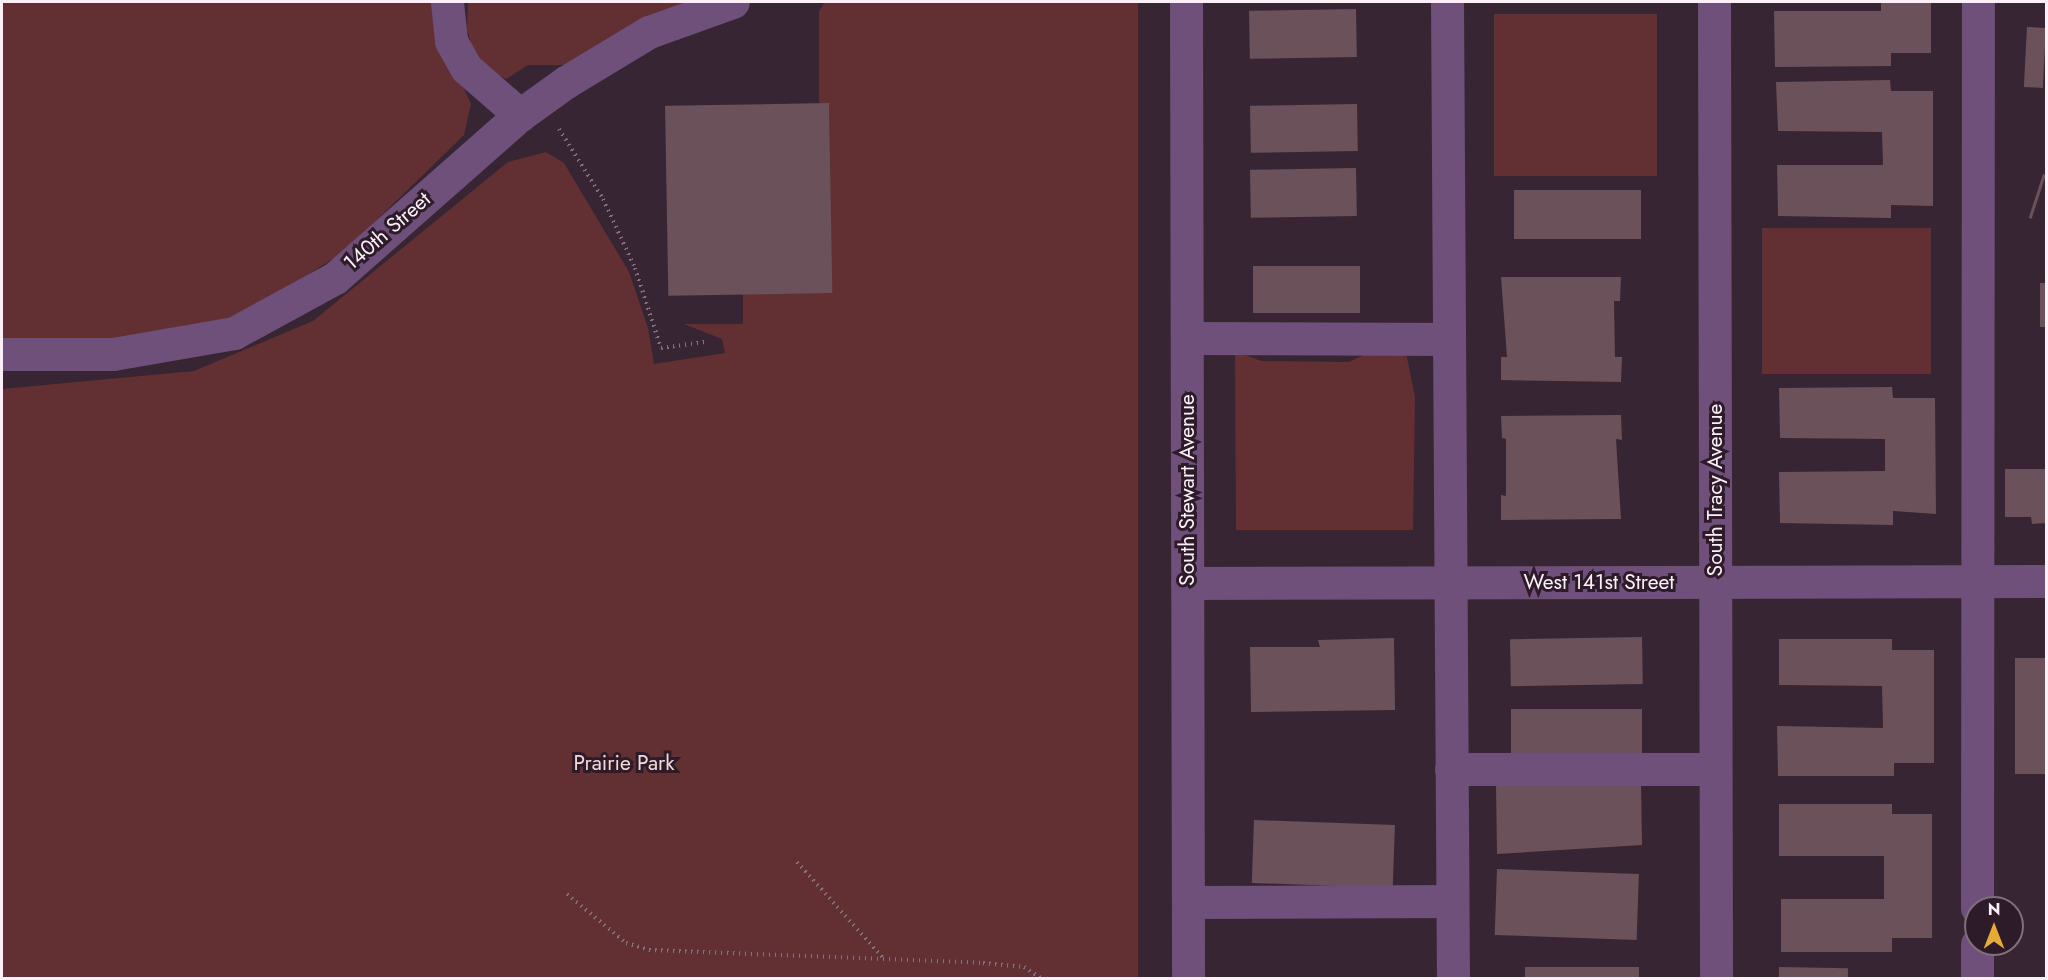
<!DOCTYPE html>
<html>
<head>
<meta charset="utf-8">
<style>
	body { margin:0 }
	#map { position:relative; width:2048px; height:980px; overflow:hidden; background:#382533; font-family:Jost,sans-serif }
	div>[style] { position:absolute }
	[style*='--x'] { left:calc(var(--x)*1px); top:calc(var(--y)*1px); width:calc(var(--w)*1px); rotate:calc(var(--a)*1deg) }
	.green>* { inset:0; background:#623032; transform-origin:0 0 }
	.building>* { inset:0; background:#6b5159; transform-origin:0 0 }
	.path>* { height:4px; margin-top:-2px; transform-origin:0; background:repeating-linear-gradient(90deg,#84737f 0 1.5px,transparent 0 6px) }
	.minor>* { height:33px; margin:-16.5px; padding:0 16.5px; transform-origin:16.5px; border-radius:16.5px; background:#6e507a }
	span { translate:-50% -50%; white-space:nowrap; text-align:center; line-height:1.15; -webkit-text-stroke:6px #2e1b29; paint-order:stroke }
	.street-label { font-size:21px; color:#fceff8 }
	.park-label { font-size:21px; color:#f3dada }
	.frame { position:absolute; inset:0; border:3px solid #fceff8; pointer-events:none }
	.north { position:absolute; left:1964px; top:896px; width:60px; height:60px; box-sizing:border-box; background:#2e1b29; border:2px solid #80707c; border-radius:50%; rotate:0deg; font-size:16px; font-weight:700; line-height:24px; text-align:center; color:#fceff8 }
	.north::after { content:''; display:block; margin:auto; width:21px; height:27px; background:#e6ac36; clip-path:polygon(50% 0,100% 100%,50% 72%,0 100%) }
</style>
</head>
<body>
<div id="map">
	<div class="green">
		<i style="clip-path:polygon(2px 2px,438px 2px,459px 78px,471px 104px,464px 135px,346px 250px,280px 293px,224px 320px,96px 343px,2px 342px)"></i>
		<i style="clip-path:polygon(468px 2px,695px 2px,582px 65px,528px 65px,506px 79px,477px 63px,467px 30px)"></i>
		<i style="clip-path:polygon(825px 2px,1138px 2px,1138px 978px,2px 978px,2px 389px,194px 371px,313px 321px,508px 162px,546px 152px,564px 163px,629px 272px,648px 328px,654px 364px,725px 353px,722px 339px,684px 324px,743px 324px,743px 293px,831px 293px,829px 104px,819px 103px,819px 11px)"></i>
		<i style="left:1494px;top:14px;width:163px;height:162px"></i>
		<i style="left:1762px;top:228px;width:169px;height:146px"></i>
		<i style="clip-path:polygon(1379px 348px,1405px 348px,1415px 397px,1413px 530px,1236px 530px,1235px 351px,1261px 361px,1349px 362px)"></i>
	</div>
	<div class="building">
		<i style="clip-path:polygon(1881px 2px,1931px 2px,1931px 53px,1891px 53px,1891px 66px,1775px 67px,1774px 11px,1881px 11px)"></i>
		<i style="left:1356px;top:9px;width:48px;height:107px;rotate:89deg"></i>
		<i style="left:2027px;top:27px;width:19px;height:60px;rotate:3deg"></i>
		<i style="clip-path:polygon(1890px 80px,1891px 91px,1933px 91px,1933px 206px,1891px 205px,1891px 218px,1778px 216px,1777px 165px,1883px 165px,1882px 132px,1778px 131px,1776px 82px)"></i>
		<i style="left:829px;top:103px;width:190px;height:164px;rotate:89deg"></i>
		<i style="left:1357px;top:104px;width:47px;height:107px;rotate:89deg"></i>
		<i style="left:1356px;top:168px;width:48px;height:106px;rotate:89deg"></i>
		<i style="left:2043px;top:174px;width:3px;height:46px;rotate:18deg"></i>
		<i style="left:1514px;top:190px;width:127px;height:49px"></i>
		<i style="left:1360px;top:266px;width:47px;height:107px;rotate:90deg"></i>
		<i style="clip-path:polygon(1501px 277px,1621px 277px,1620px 301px,1614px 301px,1615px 357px,1622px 357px,1621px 382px,1501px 380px,1501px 357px,1507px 357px)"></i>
		<i style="left:2040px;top:283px;width:6px;height:44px"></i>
		<i style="clip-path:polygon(1892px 387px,1893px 398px,1935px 398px,1936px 514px,1893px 511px,1893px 525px,1780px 523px,1779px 472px,1885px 471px,1885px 439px,1780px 438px,1779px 388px)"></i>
		<i style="clip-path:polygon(1621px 415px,1622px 440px,1616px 439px,1621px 519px,1501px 520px,1501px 495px,1506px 496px,1506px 439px,1502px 438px,1501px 416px)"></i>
		<i style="clip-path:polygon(2005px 469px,2046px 469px,2046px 523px,2032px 524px,2031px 517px,2005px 517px)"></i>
		<i style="left:1642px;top:637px;width:47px;height:132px;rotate:89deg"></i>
		<i style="clip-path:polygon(1394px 638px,1395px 710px,1251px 712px,1250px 647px,1320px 647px,1318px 640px)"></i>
		<i style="clip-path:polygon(1779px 639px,1892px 639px,1892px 650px,1934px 650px,1934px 763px,1894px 763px,1894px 776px,1778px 776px,1777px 726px,1883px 728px,1882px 686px,1779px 685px)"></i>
		<i style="left:2046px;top:658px;width:116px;height:31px;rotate:90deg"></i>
		<i style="left:1511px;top:709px;width:131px;height:47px"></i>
		<i style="clip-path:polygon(1567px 780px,1641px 780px,1642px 845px,1497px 854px,1496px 786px,1567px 786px)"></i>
		<i style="clip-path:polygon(1779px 804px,1892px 804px,1892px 814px,1932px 814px,1932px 938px,1892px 938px,1892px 952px,1781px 952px,1781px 899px,1884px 899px,1884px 856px,1779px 856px)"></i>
		<i style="left:1254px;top:820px;width:141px;height:63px;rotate:2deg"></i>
		<i style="left:1497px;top:869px;width:142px;height:66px;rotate:2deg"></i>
		<i style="left:1525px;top:967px;width:114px;height:11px"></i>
		<i style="left:1779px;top:967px;width:69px;height:11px;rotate:1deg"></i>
	</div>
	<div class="path">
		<i style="--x:559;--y:129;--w:83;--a:57.8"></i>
		<i style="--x:603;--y:199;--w:76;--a:65.1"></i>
		<i style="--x:635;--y:268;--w:84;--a:72"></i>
		<i style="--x:661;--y:348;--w:44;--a:-7.8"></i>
		<i style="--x:797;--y:862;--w:129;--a:48.1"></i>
		<i style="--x:567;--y:894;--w:77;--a:39.7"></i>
		<i style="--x:626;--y:943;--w:24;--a:17"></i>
		<i style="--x:649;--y:950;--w:334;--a:2.2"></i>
		<i style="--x:983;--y:963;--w:41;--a:5.6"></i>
		<i style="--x:1024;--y:967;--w:20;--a:33"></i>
	</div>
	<div class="minor">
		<i style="--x:447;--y:2;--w:39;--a:84"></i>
		<i style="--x:451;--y:41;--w:31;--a:61"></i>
		<i style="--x:466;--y:68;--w:72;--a:41"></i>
		<i style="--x:1186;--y:2;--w:976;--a:89.88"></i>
		<i style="--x:1447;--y:2;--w:976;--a:89.65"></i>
		<i style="--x:1714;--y:2;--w:976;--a:89.88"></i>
		<i style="--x:1187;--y:338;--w:262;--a:0.2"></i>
		<i style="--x:2;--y:354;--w:111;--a:0"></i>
		<i style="--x:113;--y:354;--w:123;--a:-9.8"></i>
		<i style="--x:234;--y:333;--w:115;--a:-28.6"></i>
		<i style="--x:335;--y:278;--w:247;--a:-41.4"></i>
		<i style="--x:520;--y:115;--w:57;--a:-35.7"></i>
		<i style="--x:566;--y:82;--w:97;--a:-31.1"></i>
		<i style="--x:649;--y:32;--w:89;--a:-19.7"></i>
		<i style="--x:1187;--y:583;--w:859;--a:-0.13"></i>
		<i style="--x:1451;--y:769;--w:264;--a:0"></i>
		<i style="--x:1188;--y:902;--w:264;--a:-0.2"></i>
		<i style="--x:1977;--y:908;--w:906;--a:-89.94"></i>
		<i style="--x:1977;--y:944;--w:34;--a:90"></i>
	</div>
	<div class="street-label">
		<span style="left:387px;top:231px;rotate:-41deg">140th Street</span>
		<span style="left:1187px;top:490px;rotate:-90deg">South Stewart Avenue</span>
		<span style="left:1715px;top:490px;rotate:-90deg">South Tracy Avenue</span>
		<span style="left:1599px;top:582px">West 141st Street</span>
	</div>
	<div class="park-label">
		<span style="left:624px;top:763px">Prairie Park</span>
	</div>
	<div class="frame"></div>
	<div class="north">N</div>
</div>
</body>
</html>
